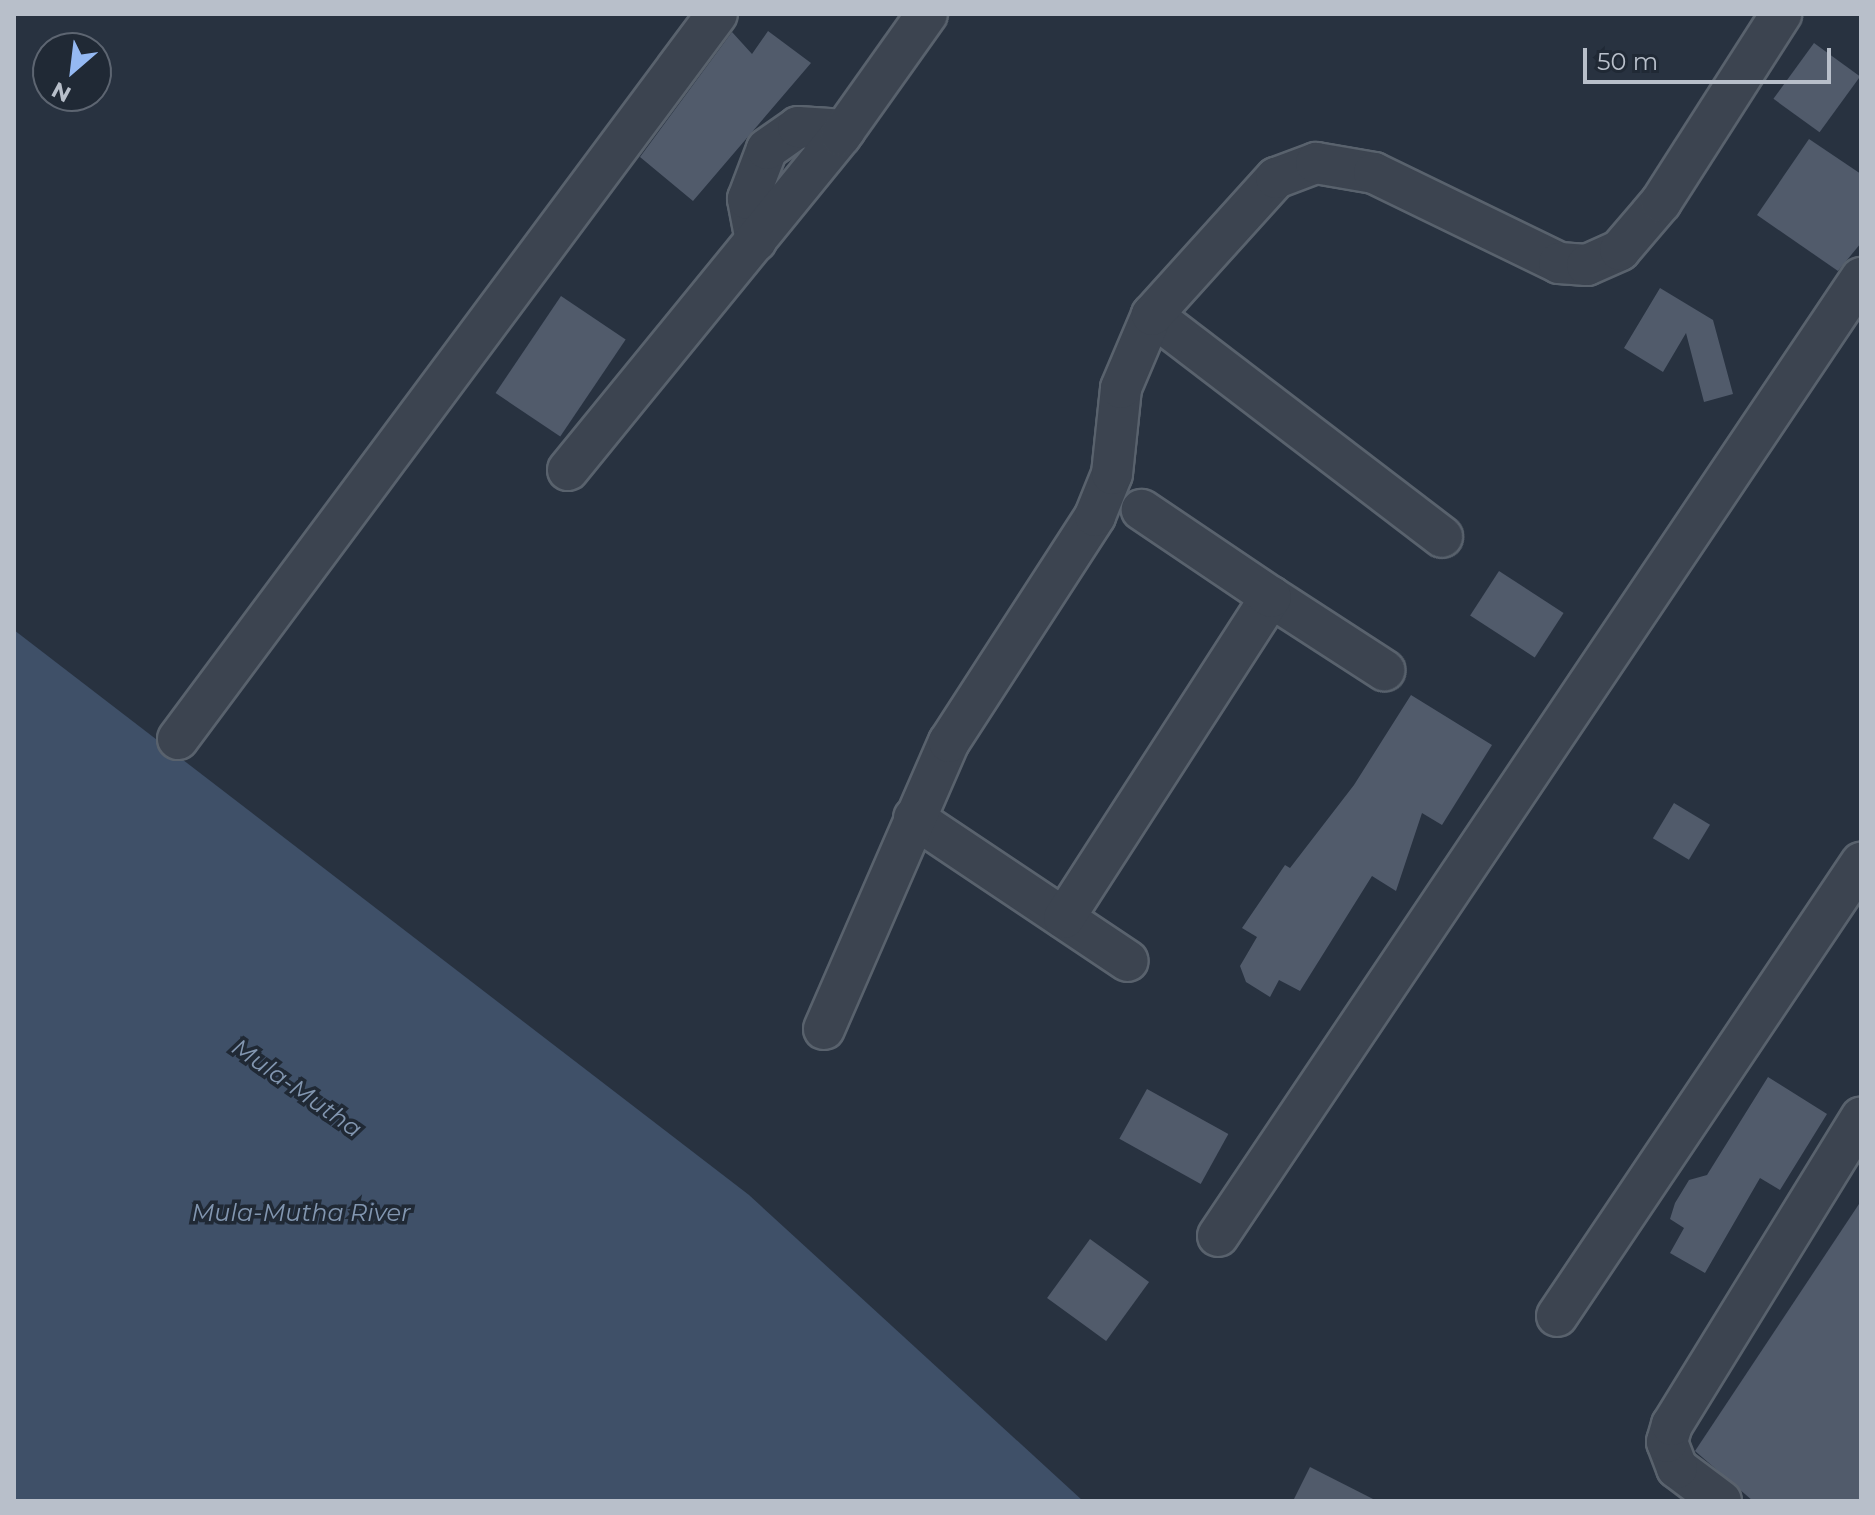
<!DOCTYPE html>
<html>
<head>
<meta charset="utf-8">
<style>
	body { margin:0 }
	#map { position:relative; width:1875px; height:1515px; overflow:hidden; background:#283240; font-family:Montserrat,sans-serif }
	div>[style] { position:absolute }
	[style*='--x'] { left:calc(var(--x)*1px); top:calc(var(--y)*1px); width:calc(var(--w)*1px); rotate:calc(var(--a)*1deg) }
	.water>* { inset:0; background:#3f5068 }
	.building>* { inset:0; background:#515b6b; transform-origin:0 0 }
	.roads { filter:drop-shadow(2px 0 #59626d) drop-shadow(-2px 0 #59626d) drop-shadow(0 2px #59626d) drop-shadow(0 -2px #59626d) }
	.minor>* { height:40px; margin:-20px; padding:0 20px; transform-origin:20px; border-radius:20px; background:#3c4450 }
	span { translate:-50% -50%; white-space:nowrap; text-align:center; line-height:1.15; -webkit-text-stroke:7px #202935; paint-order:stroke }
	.water-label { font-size:24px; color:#8296b0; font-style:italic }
	.frame { position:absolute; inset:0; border:16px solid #b8bfca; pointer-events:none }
	.north { position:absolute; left:32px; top:32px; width:80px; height:80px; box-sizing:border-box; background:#202935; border:2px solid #5d6571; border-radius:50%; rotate:208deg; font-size:22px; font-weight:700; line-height:32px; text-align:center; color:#b8bfca }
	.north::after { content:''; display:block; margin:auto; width:28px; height:36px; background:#95b9f3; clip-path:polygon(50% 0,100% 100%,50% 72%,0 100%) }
	.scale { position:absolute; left:1583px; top:48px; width:248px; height:36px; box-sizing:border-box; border:4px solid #b8bfca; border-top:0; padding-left:10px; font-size:24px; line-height:28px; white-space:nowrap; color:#b8bfca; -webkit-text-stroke:6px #202935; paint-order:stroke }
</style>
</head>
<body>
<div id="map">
	<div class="water">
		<i style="clip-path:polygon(14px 630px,749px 1195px,1083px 1501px,14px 1501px)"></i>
	</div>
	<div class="building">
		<i style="clip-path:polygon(768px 31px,811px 63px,693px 201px,640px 157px,732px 32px,752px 54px)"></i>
		<i style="left:1814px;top:43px;width:57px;height:69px;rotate:36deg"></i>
		<i style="clip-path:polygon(1809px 139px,1861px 174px,1861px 243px,1838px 271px,1757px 215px)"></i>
		<i style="clip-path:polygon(1660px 288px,1713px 320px,1733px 394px,1704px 402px,1686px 333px,1663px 372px,1624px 348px)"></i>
		<i style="left:561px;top:296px;width:78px;height:117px;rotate:34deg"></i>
		<i style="left:1499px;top:571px;width:77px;height:53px;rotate:33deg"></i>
		<i style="clip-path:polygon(1411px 695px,1492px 745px,1442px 825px,1422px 813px,1396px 891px,1372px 876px,1300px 991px,1279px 980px,1270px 997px,1246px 982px,1240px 966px,1257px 937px,1242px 928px,1285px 865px,1290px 868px,1354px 785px)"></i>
		<i style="left:1674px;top:803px;width:42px;height:41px;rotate:31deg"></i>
		<i style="clip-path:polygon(1768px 1077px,1827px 1114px,1780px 1190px,1760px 1178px,1705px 1273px,1670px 1253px,1684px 1228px,1670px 1219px,1675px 1203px,1689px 1180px,1707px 1175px)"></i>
		<i style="left:1147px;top:1089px;width:93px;height:57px;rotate:29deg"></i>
		<i style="clip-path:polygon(1861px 1201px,1861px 1501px,1753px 1501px,1695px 1451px)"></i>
		<i style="left:1090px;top:1239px;width:73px;height:73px;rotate:36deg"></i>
		<i style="clip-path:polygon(1310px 1467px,1377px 1501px,1293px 1501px)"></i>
	</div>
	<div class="roads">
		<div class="minor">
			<i style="--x:756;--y:241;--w:43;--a:-100.8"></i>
			<i style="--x:748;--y:199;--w:53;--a:-69.2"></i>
			<i style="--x:767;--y:149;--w:38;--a:-35"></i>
			<i style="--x:798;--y:127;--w:47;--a:3.7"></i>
			<i style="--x:1152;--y:315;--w:365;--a:37.4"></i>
			<i style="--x:568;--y:470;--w:432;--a:-50.8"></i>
			<i style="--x:841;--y:135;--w:148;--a:-54.6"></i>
			<i style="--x:1271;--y:597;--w:135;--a:32.9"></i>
			<i style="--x:178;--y:739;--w:903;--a:-53.37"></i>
			<i style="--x:914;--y:818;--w:257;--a:33.8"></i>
			<i style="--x:1064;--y:918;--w:382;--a:-57.2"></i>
			<i style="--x:1271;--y:597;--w:156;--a:-146"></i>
			<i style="--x:824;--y:1029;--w:313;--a:-66.5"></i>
			<i style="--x:949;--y:742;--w:269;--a:-57.1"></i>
			<i style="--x:1095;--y:516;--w:45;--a:-68"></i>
			<i style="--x:1112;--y:474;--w:86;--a:-84"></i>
			<i style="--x:1121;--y:388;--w:79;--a:-67"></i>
			<i style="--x:1152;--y:315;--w:185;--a:-47.9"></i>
			<i style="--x:1276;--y:178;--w:43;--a:-20.6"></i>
			<i style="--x:1316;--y:163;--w:59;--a:9.8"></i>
			<i style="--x:1374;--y:173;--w:206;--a:25.9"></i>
			<i style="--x:1559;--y:263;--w:28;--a:4"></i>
			<i style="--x:1587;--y:265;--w:36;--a:-24"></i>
			<i style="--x:1620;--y:250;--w:63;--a:-49.5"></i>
			<i style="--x:1661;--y:202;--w:223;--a:-57.4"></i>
			<i style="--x:1218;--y:1236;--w:1154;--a:-56.13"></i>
			<i style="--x:1557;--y:1316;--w:546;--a:-56.14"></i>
			<i style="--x:1721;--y:1501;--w:55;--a:-143.1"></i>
			<i style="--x:1677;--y:1468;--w:28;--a:-111"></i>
			<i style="--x:1667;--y:1442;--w:18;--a:-74"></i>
			<i style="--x:1672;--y:1425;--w:361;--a:-58.4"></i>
		</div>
	</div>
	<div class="water-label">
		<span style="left:297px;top:1088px;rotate:35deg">Mula-Mutha</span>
		<span style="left:301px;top:1213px">Mula-Mutha River</span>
	</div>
	<div class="frame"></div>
	<div class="north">N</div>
	<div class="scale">50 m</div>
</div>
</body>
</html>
